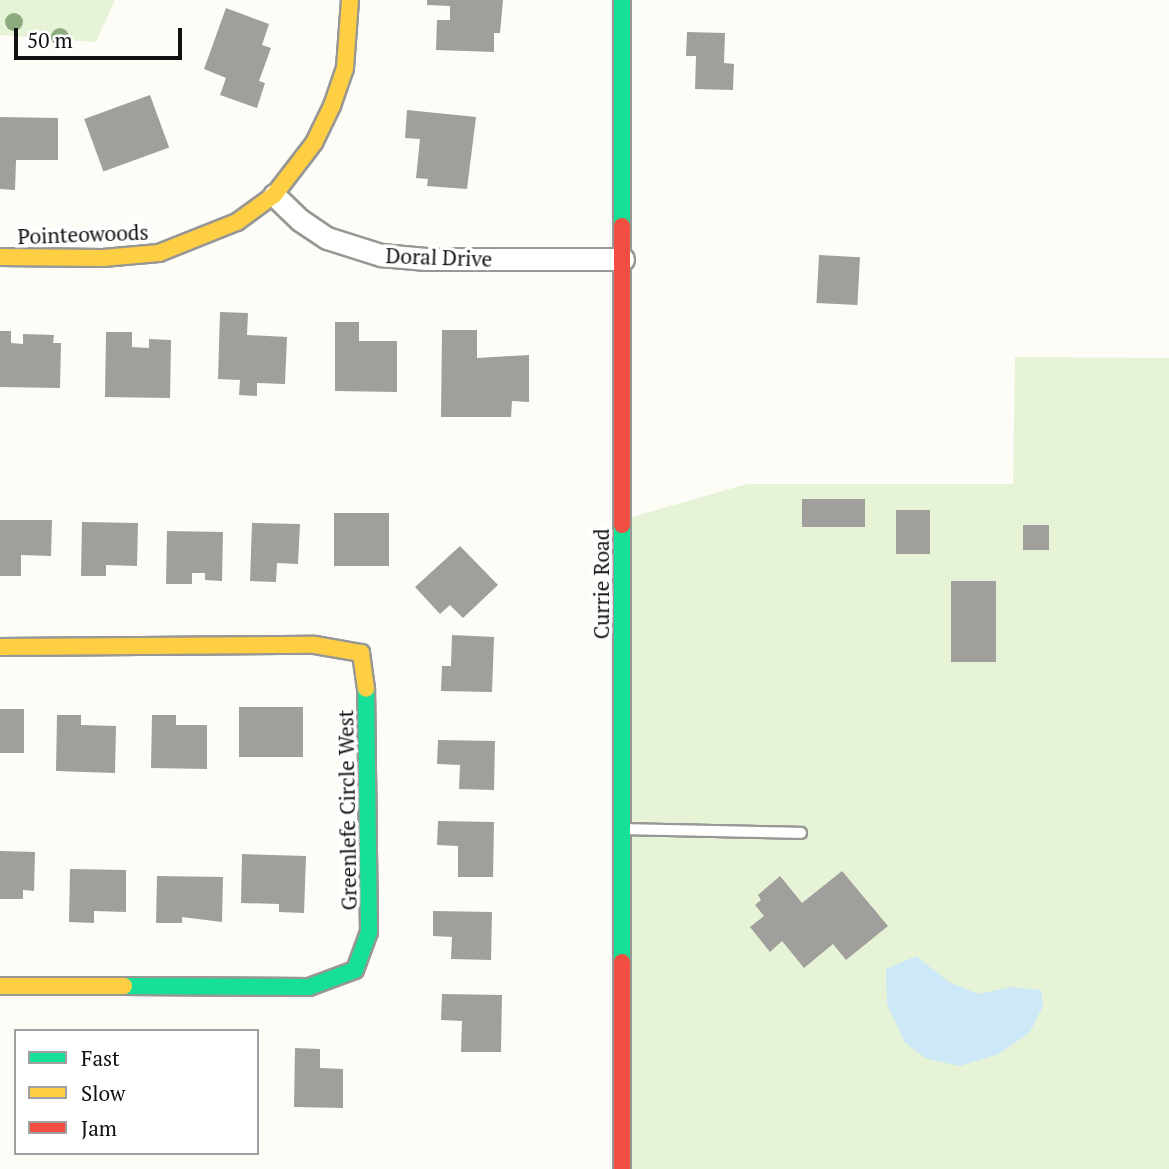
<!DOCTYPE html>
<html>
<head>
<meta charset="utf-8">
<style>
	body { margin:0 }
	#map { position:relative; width:1169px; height:1169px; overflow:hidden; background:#fdfcf7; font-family:"PT Serif",serif }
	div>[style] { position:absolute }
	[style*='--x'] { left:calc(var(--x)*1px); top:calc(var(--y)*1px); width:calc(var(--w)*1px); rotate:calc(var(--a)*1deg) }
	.green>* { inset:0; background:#e7f3d7 }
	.water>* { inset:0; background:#cde8f7 }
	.building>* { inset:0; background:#a19f9c; transform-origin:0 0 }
	.roads { filter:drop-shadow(2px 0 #979795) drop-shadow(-2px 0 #979795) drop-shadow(0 2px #979795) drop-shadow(0 -2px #979795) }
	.lane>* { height:10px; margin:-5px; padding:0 5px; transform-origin:5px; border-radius:5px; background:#fffffe }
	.street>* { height:21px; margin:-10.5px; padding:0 10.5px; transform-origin:10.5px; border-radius:10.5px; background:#fffffe }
	.fast>* { height:16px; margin:-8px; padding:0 8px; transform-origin:8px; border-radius:8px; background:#16e098 }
	.slow>* { height:16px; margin:-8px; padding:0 8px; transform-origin:8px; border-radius:8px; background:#ffcf43 }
	.jam>* { height:16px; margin:-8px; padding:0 8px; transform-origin:8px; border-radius:8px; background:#f24e42 }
	.trees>* { width:18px; height:18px; margin:-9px; border-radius:50%; background:#8cac80 }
	span { translate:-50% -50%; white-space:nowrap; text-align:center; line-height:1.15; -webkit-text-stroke:7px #fff; paint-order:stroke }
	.street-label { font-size:21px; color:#111 }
	.legend { position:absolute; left:14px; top:1029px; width:245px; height:126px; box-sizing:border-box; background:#fff; border:2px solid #a0a0a0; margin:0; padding:9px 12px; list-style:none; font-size:21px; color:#111 }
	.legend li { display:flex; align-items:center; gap:14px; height:35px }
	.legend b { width:35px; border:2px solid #a0a0a0 }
	.scale { position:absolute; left:14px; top:28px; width:168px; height:32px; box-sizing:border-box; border:4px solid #111; border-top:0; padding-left:9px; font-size:21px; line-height:24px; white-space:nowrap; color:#111; -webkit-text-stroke:5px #fff; paint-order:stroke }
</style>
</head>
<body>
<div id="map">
	<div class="green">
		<i style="clip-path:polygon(0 0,115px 0,96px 42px,0 35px)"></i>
		<i style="clip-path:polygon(1015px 357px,1169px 358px,1169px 1169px,624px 1169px,625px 519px,747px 484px,1013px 484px)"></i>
	</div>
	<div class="water">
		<i style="clip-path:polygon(916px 956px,949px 982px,978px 994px,1012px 987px,1041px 990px,1043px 1006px,1030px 1032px,999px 1054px,960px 1066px,927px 1059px,905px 1043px,887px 1004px,886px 969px)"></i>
	</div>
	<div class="building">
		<i style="clip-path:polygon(427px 0,503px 0,500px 33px,494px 33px,494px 52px,436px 50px,437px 20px,450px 20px,450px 6px,427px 5px)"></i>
		<i style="clip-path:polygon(226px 8px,269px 24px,262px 45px,271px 48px,259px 81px,265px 83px,257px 108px,220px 95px,226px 78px,204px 69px)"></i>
		<i style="clip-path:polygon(687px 32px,725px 33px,724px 63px,734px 64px,733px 90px,695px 89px,696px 56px,686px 56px)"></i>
		<i style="left:150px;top:95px;width:56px;height:70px;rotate:70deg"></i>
		<i style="clip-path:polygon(407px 110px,476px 117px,467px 189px,427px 186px,428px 179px,416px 178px,420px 139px,405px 138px)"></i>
		<i style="clip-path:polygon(0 117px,58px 118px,58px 160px,16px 160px,15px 190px,0 189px)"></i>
		<i style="left:819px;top:255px;width:41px;height:48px;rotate:3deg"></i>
		<i style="clip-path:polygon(220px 312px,248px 313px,247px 335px,287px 337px,285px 384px,257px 383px,257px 396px,239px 395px,240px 380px,218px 379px)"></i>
		<i style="clip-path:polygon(335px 322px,359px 322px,359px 341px,397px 341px,397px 392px,335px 391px)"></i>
		<i style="clip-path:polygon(442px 330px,477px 330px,477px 358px,529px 355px,529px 402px,512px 401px,511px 417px,441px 417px)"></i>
		<i style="clip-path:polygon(0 331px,11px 331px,11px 343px,23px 344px,23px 334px,54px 335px,53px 343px,61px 343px,60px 388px,0 387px)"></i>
		<i style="clip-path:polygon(106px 332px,132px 332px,132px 347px,149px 348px,149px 339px,171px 340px,170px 398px,105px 397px)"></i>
		<i style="left:802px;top:499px;width:63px;height:28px"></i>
		<i style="left:896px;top:510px;width:34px;height:44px"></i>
		<i style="left:334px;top:513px;width:55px;height:53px"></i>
		<i style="clip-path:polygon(0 520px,52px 520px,51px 556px,21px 555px,21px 576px,0 576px)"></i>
		<i style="clip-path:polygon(82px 522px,138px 523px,137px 566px,106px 565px,106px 576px,81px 576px)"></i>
		<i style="clip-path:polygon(252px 523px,300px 524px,298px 564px,277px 563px,276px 582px,250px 581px)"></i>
		<i style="left:1023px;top:525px;width:26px;height:25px"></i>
		<i style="clip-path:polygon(167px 531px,223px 532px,222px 581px,205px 580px,205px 573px,192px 573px,192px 584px,166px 584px)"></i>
		<i style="clip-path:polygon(460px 546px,498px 585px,463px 618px,450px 605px,440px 614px,415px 587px)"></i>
		<i style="left:951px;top:581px;width:45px;height:81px"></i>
		<i style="clip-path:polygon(452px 635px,494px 637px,492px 692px,441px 691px,442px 666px,451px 666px)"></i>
		<i style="left:239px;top:707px;width:64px;height:50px"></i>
		<i style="left:0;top:709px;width:24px;height:44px"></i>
		<i style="clip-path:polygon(57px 715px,81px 715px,81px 725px,116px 726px,115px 773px,56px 771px)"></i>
		<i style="clip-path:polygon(152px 715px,176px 715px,176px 725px,207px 725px,207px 769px,151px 768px)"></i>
		<i style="clip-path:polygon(438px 740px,495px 741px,494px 790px,459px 789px,460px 765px,437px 764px)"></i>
		<i style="clip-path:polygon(438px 821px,494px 822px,493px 877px,458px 877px,458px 846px,437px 845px)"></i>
		<i style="clip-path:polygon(0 851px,35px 852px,34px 891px,23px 890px,23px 899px,0 899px)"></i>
		<i style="clip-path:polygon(242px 854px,306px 856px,304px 913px,279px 912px,279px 904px,241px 903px)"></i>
		<i style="clip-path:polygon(70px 869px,126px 870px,126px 912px,94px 911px,94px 923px,69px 922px)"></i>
		<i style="clip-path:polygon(842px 871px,888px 926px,846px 960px,833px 944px,804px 968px,782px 941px,770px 952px,750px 927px,764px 916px,755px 905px,761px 900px,758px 895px,780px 876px,802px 903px)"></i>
		<i style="clip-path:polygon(157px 876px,223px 877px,222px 922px,182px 917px,182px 923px,156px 923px)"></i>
		<i style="clip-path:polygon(433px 911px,492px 912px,491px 960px,451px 959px,452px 937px,433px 936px)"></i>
		<i style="clip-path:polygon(442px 994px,502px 995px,501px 1052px,461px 1052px,462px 1021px,441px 1020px)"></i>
		<i style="clip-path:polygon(295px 1048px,320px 1049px,320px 1068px,343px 1069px,343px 1108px,294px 1107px)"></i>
	</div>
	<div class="roads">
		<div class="lane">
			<i style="--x:625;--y:829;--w:176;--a:1.3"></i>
		</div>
		<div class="street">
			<i style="--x:274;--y:195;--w:36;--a:44"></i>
			<i style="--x:300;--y:220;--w:32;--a:34"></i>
			<i style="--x:327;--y:238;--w:57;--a:17.5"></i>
			<i style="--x:381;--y:255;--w:45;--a:5.1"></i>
			<i style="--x:426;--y:259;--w:197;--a:0"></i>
		</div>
		<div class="fast">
			<i style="--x:622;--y:0;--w:226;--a:90"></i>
			<i style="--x:622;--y:525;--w:437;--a:90"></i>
			<i style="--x:124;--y:986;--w:185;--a:0.3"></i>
			<i style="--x:309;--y:987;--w:49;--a:-20.3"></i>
			<i style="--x:355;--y:970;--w:40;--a:-69.8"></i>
			<i style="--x:369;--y:932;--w:243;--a:-90.7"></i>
		</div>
		<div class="slow">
			<i style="--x:0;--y:257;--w:103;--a:0.6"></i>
			<i style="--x:103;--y:258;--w:56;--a:-5.1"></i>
			<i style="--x:159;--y:253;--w:84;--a:-21.7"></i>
			<i style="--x:237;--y:222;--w:46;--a:-36.1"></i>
			<i style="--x:274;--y:195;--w:66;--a:-52.4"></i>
			<i style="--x:314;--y:143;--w:41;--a:-64.1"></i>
			<i style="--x:332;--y:106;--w:40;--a:-71.1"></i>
			<i style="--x:345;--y:68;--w:68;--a:-85.8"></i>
			<i style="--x:0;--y:647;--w:315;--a:-0.4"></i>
			<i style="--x:315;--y:645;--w:47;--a:9.9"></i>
			<i style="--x:361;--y:653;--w:36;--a:82"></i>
			<i style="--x:0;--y:986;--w:124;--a:0"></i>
		</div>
		<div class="jam">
			<i style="--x:622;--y:226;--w:299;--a:90"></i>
			<i style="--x:622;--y:962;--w:207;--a:90"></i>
		</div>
	</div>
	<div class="trees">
		<i style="left:14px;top:22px"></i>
		<i style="left:60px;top:37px"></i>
	</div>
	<div class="street-label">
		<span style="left:83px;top:234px;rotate:-2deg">Pointeowoods</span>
		<span style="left:439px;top:257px;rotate:2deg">Doral Drive</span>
		<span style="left:601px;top:584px;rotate:-90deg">Currie Road</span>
		<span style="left:347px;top:810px;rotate:-91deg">Greenlefe Circle West</span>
	</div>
	<ul class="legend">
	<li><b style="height:9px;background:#16e098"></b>Fast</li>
	<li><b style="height:9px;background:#ffcf43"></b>Slow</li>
	<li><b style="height:9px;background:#f24e42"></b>Jam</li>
	</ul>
	<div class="scale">50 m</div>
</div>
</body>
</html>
